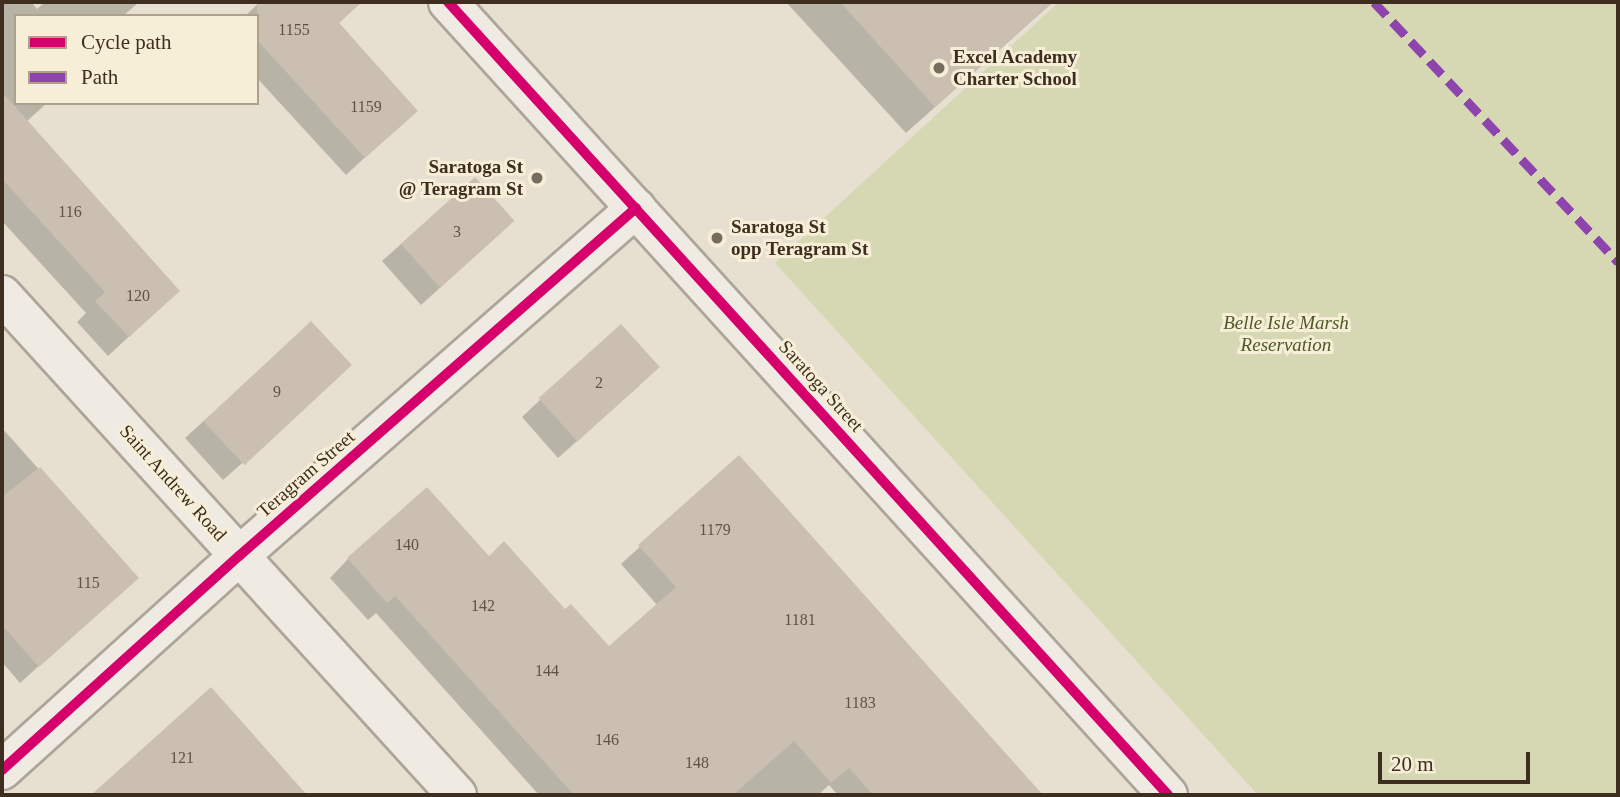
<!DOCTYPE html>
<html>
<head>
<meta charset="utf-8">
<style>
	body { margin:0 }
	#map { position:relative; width:1620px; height:797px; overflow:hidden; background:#e7e0d1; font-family:Georgia,serif }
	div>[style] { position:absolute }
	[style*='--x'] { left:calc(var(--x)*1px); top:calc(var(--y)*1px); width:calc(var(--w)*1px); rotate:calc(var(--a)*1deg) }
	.green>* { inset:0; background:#d6d7b3 }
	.shadow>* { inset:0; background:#0003 }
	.building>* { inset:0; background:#cbbfb2; transform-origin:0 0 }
	.roads { filter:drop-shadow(2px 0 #ada599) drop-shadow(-2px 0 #ada599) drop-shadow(0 2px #ada599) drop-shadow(0 -2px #ada599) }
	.minor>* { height:38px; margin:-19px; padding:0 19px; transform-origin:19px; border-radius:19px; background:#efebe3 }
	.secondary>* { height:38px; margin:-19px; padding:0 19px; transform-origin:19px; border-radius:19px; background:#efebe3 }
	.quiet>* { height:9px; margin-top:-4.5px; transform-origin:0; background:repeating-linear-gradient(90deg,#8e44ad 0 18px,transparent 0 27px) }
	.cycleway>* { height:10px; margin:-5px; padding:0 5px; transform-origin:5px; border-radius:5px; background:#d6006c }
	.dots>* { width:19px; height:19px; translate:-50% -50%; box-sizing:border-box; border:4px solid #f7eed8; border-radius:50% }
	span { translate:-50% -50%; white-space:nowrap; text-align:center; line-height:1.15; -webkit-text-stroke:6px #f7eed8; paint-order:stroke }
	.number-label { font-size:16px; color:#605244 }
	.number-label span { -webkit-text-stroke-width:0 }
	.poi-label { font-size:19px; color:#3d2e20; font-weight:700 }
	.left { translate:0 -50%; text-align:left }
	.right { translate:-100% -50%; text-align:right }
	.park-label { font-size:19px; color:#4d5a26; font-style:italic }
	.street-label { font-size:19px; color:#3d2e20 }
	.frame { position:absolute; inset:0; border:4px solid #3d2e20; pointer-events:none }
	.legend { position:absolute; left:14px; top:14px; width:245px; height:91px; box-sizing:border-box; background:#f7eed8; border:2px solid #ada18e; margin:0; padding:9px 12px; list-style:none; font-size:21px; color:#3d2e20 }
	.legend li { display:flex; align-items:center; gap:14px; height:35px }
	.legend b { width:35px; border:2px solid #ada18e }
	.scale { position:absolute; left:1378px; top:752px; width:152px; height:32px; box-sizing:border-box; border:4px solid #3d2e20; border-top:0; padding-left:9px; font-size:21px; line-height:24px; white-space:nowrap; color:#3d2e20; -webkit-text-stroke:5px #f7eed8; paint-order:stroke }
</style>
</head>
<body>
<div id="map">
	<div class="green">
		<i style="clip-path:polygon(1059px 2px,1618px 2px,1618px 795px,1258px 795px,775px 263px)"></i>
	</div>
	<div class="shadow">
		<i style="clip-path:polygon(2px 2px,31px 2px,37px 9px,45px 2px,139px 2px,123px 16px,16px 16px,16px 103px,47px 103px,26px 122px,178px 291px,108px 356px,77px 322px,86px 313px,2px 221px)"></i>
		<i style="clip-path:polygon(260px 2px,321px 2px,415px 111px,346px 175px,257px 78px,257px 16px,245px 16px)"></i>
		<i style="clip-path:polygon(786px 2px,1053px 2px,906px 133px)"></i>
		<i style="clip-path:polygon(474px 179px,494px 239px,421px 305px,382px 261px)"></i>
		<i style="clip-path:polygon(311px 324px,332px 383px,223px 480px,185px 438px)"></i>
		<i style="clip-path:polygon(640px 385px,558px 458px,522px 417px,540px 400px)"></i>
		<i style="clip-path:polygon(2px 428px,136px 578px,20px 683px,2px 662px)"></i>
		<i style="clip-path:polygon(739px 457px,1041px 795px,838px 795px,829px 785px,818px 795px,539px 795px,376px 613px,368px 620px,330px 578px,348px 559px,489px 558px,565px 611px,609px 649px,658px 606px,621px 564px)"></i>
		<i style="clip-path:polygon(211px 690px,305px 795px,93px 795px)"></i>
	</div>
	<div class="building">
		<i style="clip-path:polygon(257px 2px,362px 2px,339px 23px,418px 111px,365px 158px,257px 40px)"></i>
		<i style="clip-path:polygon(840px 2px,1052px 2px,935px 107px)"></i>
		<i style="clip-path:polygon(2px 92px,180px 291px,129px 337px,95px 301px,105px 292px,2px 179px)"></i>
		<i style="left:475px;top:177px;width:59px;height:100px;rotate:48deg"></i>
		<i style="left:311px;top:321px;width:60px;height:147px;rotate:47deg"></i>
		<i style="left:621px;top:324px;width:58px;height:111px;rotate:48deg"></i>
		<i style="clip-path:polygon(739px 455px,818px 543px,1043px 795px,873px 795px,849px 768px,831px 783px,794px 741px,733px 795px,574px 795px,395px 596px,387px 603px,347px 558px,427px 487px,489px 556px,504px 541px,565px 609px,571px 604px,609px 646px,676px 587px,638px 545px)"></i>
		<i style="clip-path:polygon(40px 467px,139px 578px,39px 667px,2px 625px,2px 497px)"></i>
		<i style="clip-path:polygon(211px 687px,307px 795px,91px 795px)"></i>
	</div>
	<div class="roads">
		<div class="minor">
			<i style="--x:2;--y:295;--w:676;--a:47.7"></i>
			<i style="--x:2;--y:770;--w:319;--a:-42.1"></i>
			<i style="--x:239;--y:556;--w:528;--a:-41.24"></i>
		</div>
		<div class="secondary">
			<i style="--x:448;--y:2;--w:1071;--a:47.76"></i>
		</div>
	</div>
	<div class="quiet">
		<i style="--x:1374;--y:2;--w:357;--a:46.8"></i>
	</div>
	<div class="cycleway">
		<i style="--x:448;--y:2;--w:1071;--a:47.76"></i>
		<i style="--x:2;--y:770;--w:319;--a:-42.1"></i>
		<i style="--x:239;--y:556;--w:528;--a:-41.24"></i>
	</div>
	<div class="dots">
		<i style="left:939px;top:68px;background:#786c5e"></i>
		<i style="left:537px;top:178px;background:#786c5e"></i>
		<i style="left:717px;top:238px;background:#786c5e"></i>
	</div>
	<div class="number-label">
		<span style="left:294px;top:30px">1155</span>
		<span style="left:366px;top:107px">1159</span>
		<span style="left:70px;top:212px">116</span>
		<span style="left:457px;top:232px">3</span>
		<span style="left:138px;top:296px">120</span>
		<span style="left:599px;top:383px">2</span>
		<span style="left:277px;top:392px">9</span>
		<span style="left:715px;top:530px">1179</span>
		<span style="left:407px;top:545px">140</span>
		<span style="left:88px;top:583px">115</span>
		<span style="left:483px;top:606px">142</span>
		<span style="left:800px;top:620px">1181</span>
		<span style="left:547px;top:671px">144</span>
		<span style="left:860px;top:703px">1183</span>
		<span style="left:607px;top:740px">146</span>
		<span style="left:182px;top:758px">121</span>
		<span style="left:697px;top:763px">148</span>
	</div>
	<div class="poi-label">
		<span class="left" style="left:953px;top:68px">Excel Academy<br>Charter School</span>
		<span class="right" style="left:523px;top:178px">Saratoga St<br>@ Teragram St</span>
		<span class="left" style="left:731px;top:238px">Saratoga St<br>opp Teragram St</span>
	</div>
	<div class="park-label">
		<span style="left:1286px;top:334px">Belle Isle Marsh<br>Reservation</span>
	</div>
	<div class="street-label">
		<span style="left:821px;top:386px;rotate:48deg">Saratoga Street</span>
		<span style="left:306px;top:474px;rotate:-41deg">Teragram Street</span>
		<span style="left:173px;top:483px;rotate:48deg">Saint Andrew Road</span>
	</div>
	<div class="frame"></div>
	<ul class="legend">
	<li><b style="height:9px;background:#d6006c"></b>Cycle path</li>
	<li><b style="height:9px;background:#8e44ad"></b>Path</li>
	</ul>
	<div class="scale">20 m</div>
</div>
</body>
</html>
